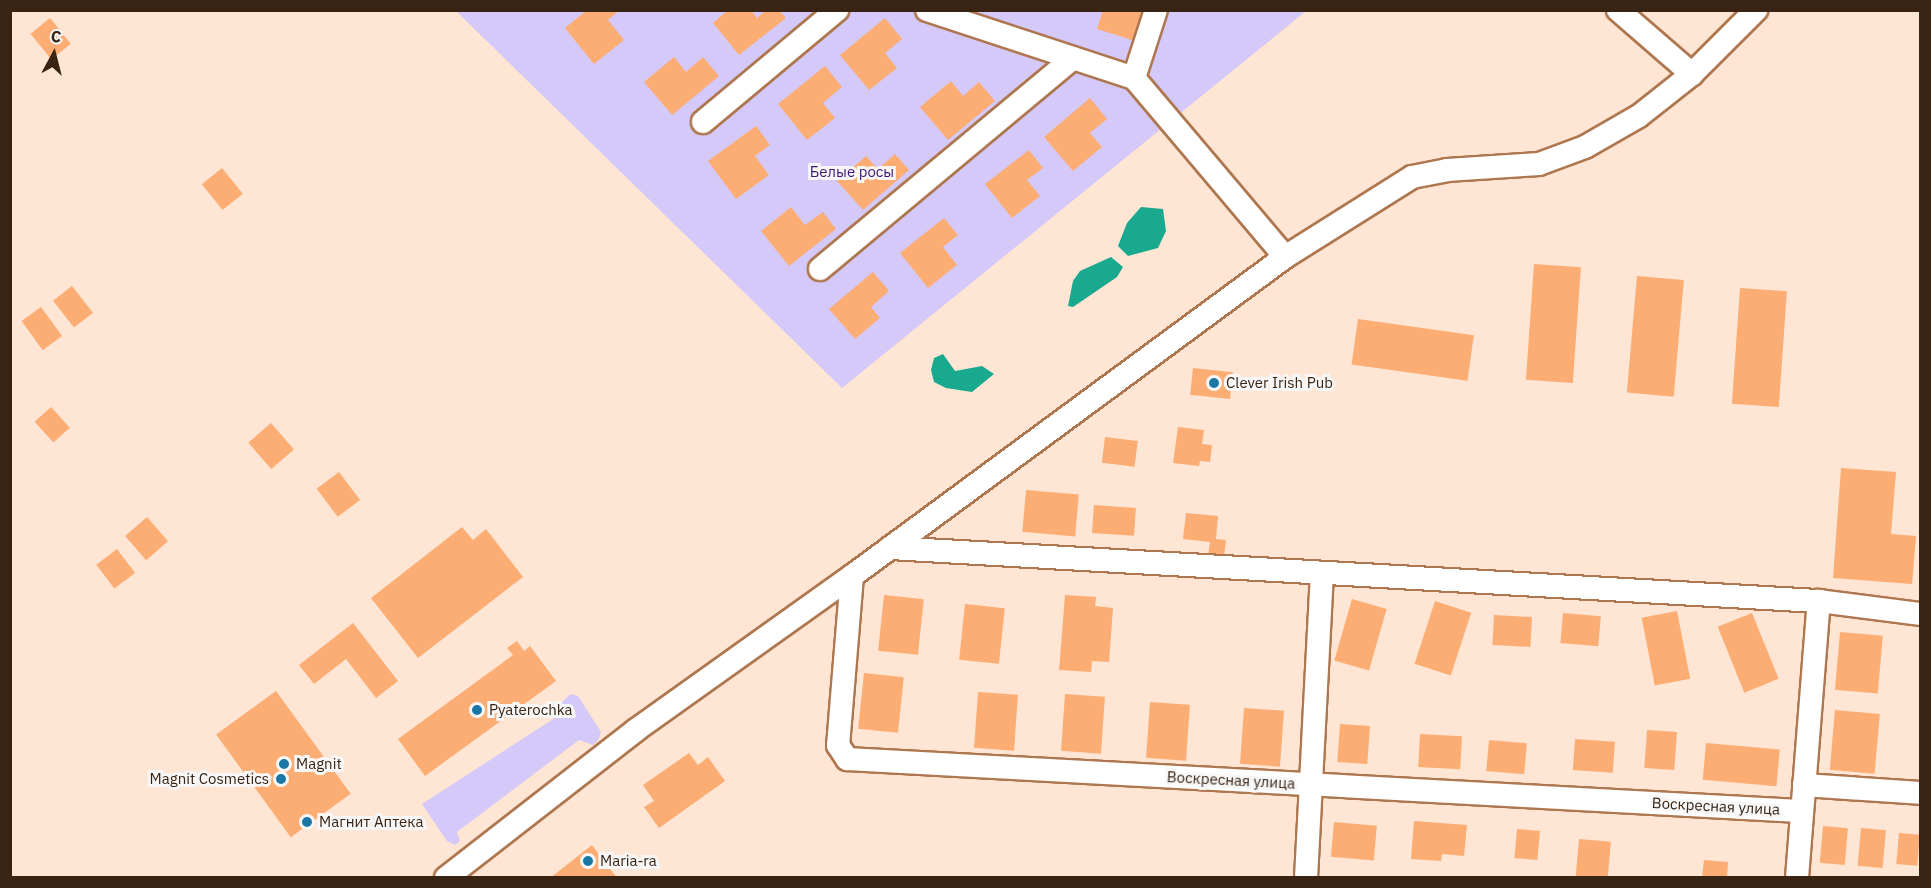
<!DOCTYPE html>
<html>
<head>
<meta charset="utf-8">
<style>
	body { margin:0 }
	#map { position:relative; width:1931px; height:888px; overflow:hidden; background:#fee5d4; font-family:"IBM Plex Sans",sans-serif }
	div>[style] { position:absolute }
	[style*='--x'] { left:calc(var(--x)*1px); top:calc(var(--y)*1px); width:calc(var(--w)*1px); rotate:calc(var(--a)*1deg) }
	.green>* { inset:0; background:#d4c9f8 }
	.water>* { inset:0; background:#18a98f }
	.building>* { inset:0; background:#fcad73; transform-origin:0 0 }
	.roads { filter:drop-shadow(2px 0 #ae774f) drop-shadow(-2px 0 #ae774f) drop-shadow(0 2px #ae774f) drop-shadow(0 -2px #ae774f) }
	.minor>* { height:22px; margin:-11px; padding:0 11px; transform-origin:11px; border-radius:11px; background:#fff }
	.dots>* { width:16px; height:16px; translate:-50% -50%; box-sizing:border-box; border:3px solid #f7f7f7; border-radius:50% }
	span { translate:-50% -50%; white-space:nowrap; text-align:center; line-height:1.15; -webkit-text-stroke:6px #f7f7f7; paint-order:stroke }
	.park-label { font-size:15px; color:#3e1675 }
	.poi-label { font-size:15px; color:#392312 }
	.left { translate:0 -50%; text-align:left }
	.right { translate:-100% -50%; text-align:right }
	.street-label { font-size:15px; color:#392312 }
	.frame { position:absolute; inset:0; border:12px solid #392312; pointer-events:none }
	.north { position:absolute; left:24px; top:24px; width:60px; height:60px; -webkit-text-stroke:4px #f7f7f7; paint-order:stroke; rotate:7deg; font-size:16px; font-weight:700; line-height:24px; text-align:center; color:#392312 }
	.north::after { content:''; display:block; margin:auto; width:21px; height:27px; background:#392312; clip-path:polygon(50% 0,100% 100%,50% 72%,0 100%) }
</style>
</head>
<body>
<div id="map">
	<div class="green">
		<i style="clip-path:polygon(456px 11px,1306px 11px,842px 388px)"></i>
		<i style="clip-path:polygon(571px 694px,578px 696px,601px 732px,599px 739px,593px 745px,579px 740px,457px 832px,460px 841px,455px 845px,447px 841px,422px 804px,561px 714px,561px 703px)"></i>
	</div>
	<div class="water">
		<i style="clip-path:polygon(1141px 207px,1163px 209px,1166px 231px,1158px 248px,1128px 256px,1118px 246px,1127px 223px)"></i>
		<i style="clip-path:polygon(1111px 257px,1123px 267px,1117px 277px,1073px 307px,1068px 306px,1073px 281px,1080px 271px)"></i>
		<i style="clip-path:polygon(943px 354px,955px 371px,982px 366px,994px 374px,972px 392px,946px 388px,934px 382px,931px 370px,934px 358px)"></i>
	</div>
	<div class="building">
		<i style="clip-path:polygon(587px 10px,620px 10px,608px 20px,624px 40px,594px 64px,565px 28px)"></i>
		<i style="clip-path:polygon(728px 10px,751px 10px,757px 18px,766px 10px,779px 10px,786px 18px,739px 55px,713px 23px)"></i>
		<i style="clip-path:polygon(1103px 10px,1146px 10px,1135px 41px,1097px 29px)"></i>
		<i style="left:50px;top:18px;width:33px;height:25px;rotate:51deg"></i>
		<i style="clip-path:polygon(885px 18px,902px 39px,885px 53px,897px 68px,869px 90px,840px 55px)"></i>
		<i style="clip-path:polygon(674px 57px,686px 72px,703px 57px,719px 76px,672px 115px,644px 82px)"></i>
		<i style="clip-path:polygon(825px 66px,842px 87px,823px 103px,835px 118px,807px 140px,778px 104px)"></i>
		<i style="clip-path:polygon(951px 81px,963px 96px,979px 82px,995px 101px,948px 140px,920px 107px)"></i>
		<i style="clip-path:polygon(1090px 98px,1107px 119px,1090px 133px,1102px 147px,1073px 171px,1044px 137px)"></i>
		<i style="clip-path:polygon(756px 126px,770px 145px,755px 156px,769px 175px,736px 199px,708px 161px)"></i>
		<i style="clip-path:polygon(1029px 150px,1043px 168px,1027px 180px,1040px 196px,1012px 218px,985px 184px)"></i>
		<i style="clip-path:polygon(895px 154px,909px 170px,863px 210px,837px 181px,866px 156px,878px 169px)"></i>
		<i style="left:222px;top:168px;width:33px;height:26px;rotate:51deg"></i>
		<i style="clip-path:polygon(791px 207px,805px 225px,823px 212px,836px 229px,789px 266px,761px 231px)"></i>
		<i style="clip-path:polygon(944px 218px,958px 235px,943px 247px,957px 265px,928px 288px,900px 253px)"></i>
		<i style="left:1534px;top:264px;width:47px;height:116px;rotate:4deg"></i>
		<i style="clip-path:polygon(873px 272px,889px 291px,871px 307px,880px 318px,855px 339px,829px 309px)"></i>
		<i style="left:1637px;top:276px;width:47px;height:117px;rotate:5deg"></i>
		<i style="left:72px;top:286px;width:34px;height:24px;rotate:52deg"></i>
		<i style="left:1740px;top:288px;width:47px;height:116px;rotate:4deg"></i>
		<i style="left:41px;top:307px;width:36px;height:24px;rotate:54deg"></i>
		<i style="left:1358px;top:319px;width:117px;height:46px;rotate:8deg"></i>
		<i style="left:1193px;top:368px;width:40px;height:27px;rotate:6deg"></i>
		<i style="left:51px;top:407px;width:28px;height:22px;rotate:48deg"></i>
		<i style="left:271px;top:423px;width:35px;height:30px;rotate:49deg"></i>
		<i style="clip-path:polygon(1178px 427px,1204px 430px,1202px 444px,1212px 445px,1210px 462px,1200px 461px,1199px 466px,1173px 463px)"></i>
		<i style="left:1105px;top:437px;width:33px;height:26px;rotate:7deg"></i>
		<i style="clip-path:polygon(1841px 468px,1896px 472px,1891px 534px,1916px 536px,1912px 584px,1833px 578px)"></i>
		<i style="left:339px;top:472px;width:35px;height:28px;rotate:53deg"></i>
		<i style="left:1026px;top:490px;width:53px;height:42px;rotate:5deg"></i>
		<i style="left:1094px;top:505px;width:42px;height:28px;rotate:4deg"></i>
		<i style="clip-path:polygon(1186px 513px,1218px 516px,1216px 539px,1226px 540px,1224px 557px,1208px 556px,1210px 542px,1183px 539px)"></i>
		<i style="left:147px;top:517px;width:32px;height:29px;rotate:49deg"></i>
		<i style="clip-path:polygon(462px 527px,473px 540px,486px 529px,523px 577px,418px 658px,371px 598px)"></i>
		<i style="left:117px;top:549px;width:30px;height:26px;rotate:53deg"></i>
		<i style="left:884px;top:595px;width:40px;height:56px;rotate:6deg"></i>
		<i style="clip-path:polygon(1065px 595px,1096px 597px,1095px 606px,1113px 608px,1109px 662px,1092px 661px,1091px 672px,1059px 670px)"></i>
		<i style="left:1352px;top:599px;width:36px;height:64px;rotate:16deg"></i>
		<i style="left:1435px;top:601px;width:38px;height:66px;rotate:18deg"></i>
		<i style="left:965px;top:604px;width:40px;height:56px;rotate:6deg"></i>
		<i style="left:1677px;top:611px;width:69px;height:36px;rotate:79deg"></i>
		<i style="left:1563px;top:613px;width:38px;height:30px;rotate:5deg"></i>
		<i style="left:1752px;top:613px;width:71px;height:37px;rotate:68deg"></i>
		<i style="left:1494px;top:615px;width:38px;height:30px;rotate:3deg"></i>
		<i style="clip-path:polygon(353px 623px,398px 681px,376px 698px,346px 659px,314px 684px,299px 665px)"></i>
		<i style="left:1840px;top:632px;width:43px;height:58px;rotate:5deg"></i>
		<i style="clip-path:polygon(517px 641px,524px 651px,530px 646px,556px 681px,425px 776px,398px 739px,513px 655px,507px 648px)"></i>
		<i style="left:864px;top:673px;width:40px;height:56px;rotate:6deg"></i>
		<i style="left:276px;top:691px;width:127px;height:74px;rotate:54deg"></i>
		<i style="left:978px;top:692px;width:40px;height:56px;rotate:4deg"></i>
		<i style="left:1065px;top:694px;width:40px;height:57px;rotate:4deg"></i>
		<i style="left:1150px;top:702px;width:40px;height:56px;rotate:4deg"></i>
		<i style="left:1244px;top:708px;width:40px;height:56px;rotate:4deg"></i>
		<i style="left:1835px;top:710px;width:45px;height:60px;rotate:5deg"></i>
		<i style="left:1340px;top:724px;width:30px;height:38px;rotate:4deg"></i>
		<i style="left:1647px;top:730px;width:30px;height:38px;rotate:4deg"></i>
		<i style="left:1420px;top:734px;width:42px;height:33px;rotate:3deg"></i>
		<i style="left:1575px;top:739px;width:40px;height:31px;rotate:4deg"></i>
		<i style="left:1489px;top:740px;width:38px;height:31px;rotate:5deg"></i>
		<i style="left:1706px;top:743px;width:74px;height:37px;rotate:5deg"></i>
		<i style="clip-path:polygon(689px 753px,698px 765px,708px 757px,725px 781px,659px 828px,644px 807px,654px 801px,643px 785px)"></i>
		<i style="clip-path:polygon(1414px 821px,1467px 825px,1464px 856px,1442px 854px,1441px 861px,1411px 859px)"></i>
		<i style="left:1334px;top:822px;width:43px;height:35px;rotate:5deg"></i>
		<i style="left:1823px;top:826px;width:25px;height:37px;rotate:5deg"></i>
		<i style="left:1861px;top:828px;width:25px;height:38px;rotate:5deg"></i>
		<i style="left:1517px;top:829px;width:23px;height:29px;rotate:5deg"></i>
		<i style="left:1899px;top:833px;width:21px;height:31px;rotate:5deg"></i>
		<i style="left:1579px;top:839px;width:32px;height:39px;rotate:5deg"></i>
		<i style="clip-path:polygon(592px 845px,617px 878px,550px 878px)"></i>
		<i style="clip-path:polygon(1704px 860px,1728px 862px,1727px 878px,1702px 878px)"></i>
	</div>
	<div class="roads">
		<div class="minor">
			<i style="--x:927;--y:10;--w:218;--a:18.2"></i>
			<i style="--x:1134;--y:78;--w:234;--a:49.8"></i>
			<i style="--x:1618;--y:10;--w:98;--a:40.9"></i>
			<i style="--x:1134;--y:78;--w:71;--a:-72.1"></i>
			<i style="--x:703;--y:122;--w:175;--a:-39.9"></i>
			<i style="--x:820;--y:269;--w:329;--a:-39.8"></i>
			<i style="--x:890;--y:548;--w:931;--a:3.27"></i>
			<i style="--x:1819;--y:601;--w:102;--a:7.3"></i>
			<i style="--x:852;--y:576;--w:170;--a:94.7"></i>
			<i style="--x:838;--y:745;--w:17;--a:57"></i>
			<i style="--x:847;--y:759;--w:954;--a:3.12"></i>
			<i style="--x:1804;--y:785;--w:116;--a:3.9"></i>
			<i style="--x:446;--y:878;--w:241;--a:-37.9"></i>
			<i style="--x:636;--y:730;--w:265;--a:-35.5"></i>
			<i style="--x:852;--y:576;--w:538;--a:-36.38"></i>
			<i style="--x:1285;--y:257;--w:150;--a:-32.2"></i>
			<i style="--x:1412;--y:177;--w:36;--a:-11"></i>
			<i style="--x:1447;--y:170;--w:92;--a:-3.7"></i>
			<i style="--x:1539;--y:164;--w:49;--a:-20.3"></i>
			<i style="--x:1585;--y:147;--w:62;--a:-29.9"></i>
			<i style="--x:1639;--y:116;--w:68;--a:-38.4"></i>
			<i style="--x:1692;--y:74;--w:91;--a:-45"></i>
			<i style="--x:1306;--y:878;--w:304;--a:-87"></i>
			<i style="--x:1797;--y:878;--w:278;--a:-85.5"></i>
		</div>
	</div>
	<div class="dots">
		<i style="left:1214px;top:383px;background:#1b78a6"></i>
		<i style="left:477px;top:710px;background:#1b78a6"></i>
		<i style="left:284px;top:764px;background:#1b78a6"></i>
		<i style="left:281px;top:779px;background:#1b78a6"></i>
		<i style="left:307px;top:822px;background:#1b78a6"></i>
		<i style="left:588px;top:861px;background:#1b78a6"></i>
	</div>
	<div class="park-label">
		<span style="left:852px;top:172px">Белые росы</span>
	</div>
	<div class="poi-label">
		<span class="left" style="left:1226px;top:383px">Clever Irish Pub</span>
		<span class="left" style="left:489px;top:710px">Pyaterochka</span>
		<span class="left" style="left:296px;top:764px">Magnit</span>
		<span class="right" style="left:269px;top:779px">Magnit Cosmetics</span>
		<span class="left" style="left:319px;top:822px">Магнит Аптека</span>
		<span class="left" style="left:600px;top:861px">Maria-ra</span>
	</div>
	<div class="street-label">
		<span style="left:1231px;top:780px;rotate:3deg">Воскресная улица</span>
		<span style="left:1716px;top:806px;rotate:3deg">Воскресная улица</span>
	</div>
	<div class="frame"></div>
	<div class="north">С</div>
</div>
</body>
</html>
